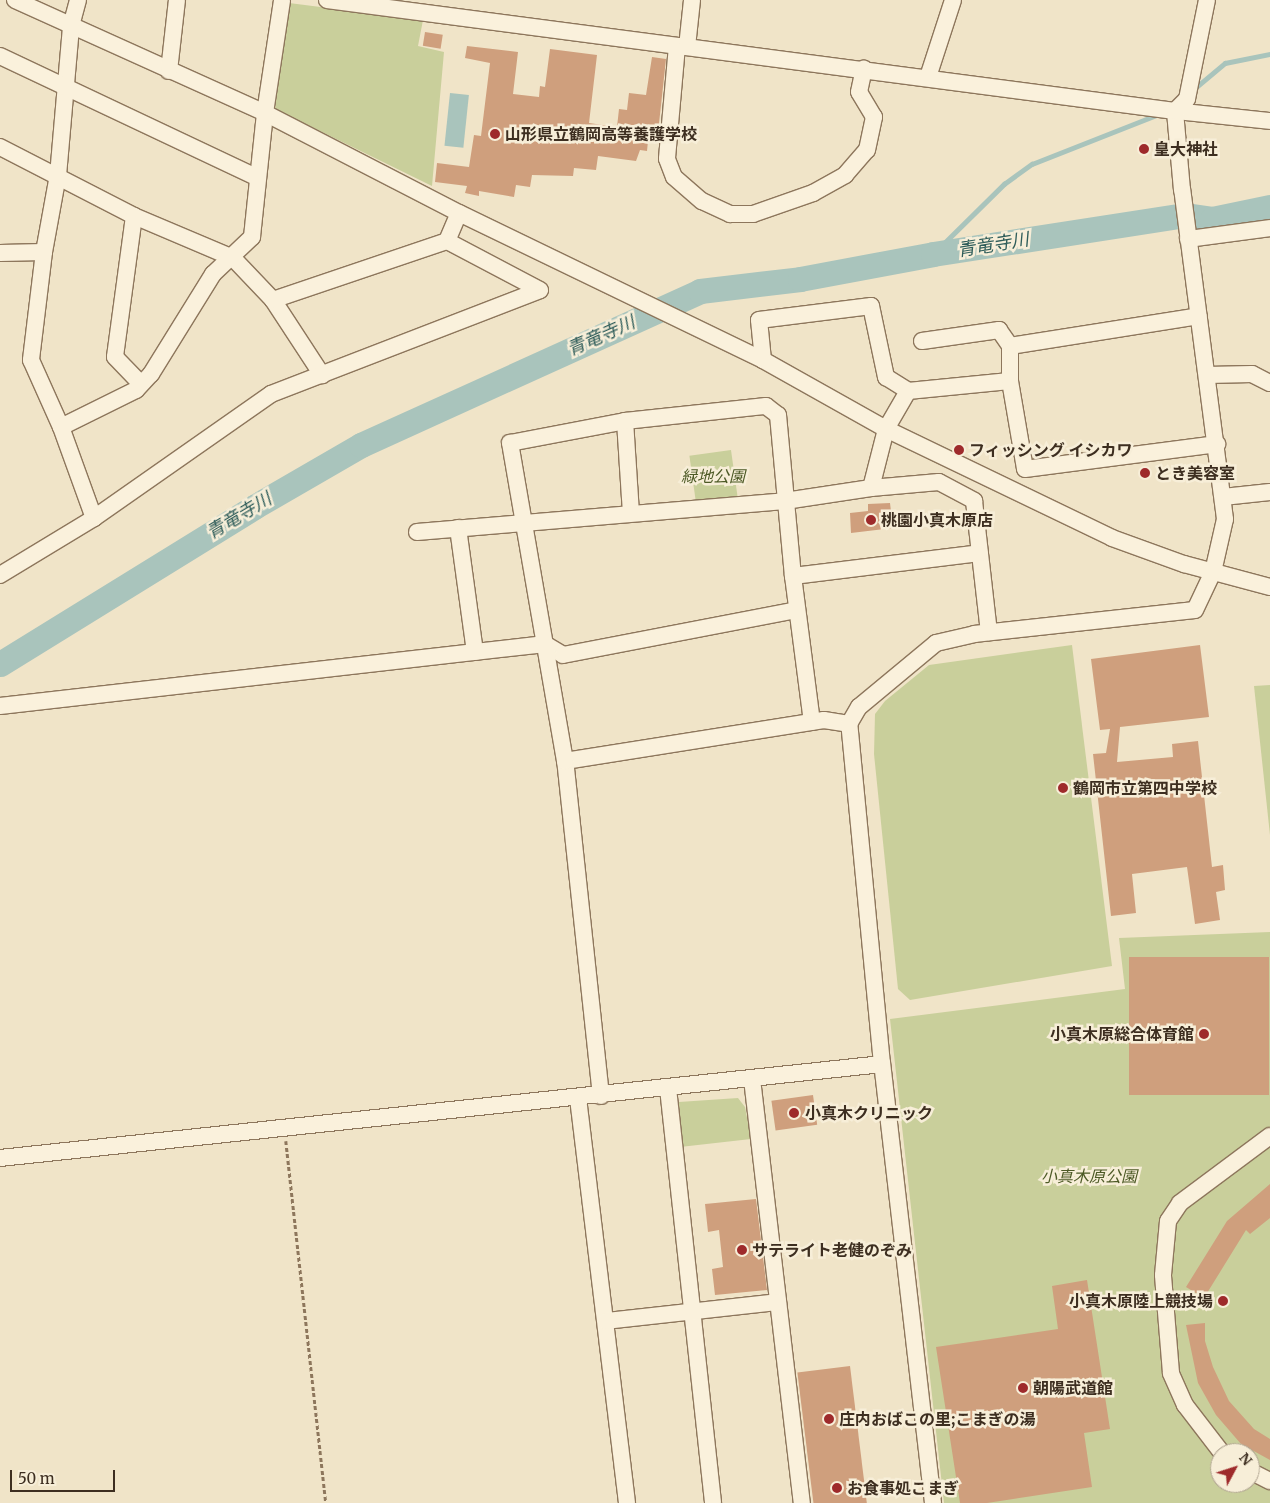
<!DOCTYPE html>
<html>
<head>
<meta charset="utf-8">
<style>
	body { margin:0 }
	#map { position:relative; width:1270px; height:1503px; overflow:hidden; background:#f0e4c8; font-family:Merriweather,"Noto Sans JP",serif }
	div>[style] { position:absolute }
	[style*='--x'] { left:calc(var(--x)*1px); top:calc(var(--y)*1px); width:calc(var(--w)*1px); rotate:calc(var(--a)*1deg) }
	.green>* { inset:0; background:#c9cf9b; transform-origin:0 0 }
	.water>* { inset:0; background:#a9c4bc; transform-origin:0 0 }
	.stream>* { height:4.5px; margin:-2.25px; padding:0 2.25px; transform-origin:2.25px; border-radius:2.25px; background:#a9c4bc }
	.river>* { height:25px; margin:-12.5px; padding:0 12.5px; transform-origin:12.5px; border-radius:12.5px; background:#a9c4bc }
	.building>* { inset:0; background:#cf9f7d; transform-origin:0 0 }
	.path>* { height:2.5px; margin-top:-1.25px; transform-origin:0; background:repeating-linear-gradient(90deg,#8d765c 0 4px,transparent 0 6.5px) }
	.roads { filter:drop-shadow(1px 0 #8d765c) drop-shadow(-1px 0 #8d765c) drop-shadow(0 1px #8d765c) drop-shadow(0 -1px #8d765c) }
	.minor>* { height:16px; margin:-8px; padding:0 8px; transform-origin:8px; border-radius:8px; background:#faf1dc }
	.dots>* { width:14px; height:14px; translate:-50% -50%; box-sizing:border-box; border:2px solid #f7eed8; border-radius:50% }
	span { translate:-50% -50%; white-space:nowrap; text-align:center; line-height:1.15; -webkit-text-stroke:5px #f7eed8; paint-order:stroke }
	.poi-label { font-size:16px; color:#3d2e20; font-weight:700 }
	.left { translate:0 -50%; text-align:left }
	.right { translate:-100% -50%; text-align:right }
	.park-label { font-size:16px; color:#4d5a26; font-style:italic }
	.water-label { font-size:18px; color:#2f5d5a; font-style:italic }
	.north { position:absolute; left:1210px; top:1443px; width:50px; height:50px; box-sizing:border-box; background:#f7eed8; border:1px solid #ada18e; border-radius:50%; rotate:50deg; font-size:14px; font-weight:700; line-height:20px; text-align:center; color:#3d2e20 }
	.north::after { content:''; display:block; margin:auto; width:18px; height:22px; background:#9e2a2b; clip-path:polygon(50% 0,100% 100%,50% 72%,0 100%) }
	.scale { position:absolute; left:10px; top:1470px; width:105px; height:22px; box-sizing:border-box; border:2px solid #3d2e20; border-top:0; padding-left:6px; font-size:15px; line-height:18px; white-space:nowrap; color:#3d2e20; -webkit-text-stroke:4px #f7eed8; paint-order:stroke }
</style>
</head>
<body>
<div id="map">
	<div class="green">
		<i style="clip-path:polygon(289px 3px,423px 20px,418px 46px,444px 52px,432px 186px,275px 109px)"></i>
		<i style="left:731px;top:450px;width:48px;height:42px;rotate:82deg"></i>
		<i style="clip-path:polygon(1072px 645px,1112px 966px,910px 1000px,898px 989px,874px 754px,875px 714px,885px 701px,929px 665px)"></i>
		<i style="clip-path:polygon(1270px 685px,1270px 835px,1254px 686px)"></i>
		<i style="clip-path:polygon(evenodd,1270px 932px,1270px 1503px,944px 1503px,890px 1019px,1125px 989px,1119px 938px,1270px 932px,1220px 1453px,1250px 1453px,1250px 1483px,1220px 1483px,1220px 1453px)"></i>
		<i style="clip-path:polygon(738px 1098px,745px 1107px,751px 1139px,680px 1147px,674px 1108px,679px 1102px)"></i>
	</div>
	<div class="water">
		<i style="left:450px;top:93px;width:19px;height:53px;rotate:6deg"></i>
	</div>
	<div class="stream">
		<i style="--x:1194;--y:89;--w:40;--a:-40"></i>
		<i style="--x:1225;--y:63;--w:46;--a:-11.3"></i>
		<i style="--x:933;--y:254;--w:100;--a:-44.6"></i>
		<i style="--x:1004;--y:184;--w:34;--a:-36"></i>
		<i style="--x:1032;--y:164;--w:136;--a:-21.5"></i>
	</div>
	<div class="river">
		<i style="--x:0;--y:664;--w:299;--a:-31.7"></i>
		<i style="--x:254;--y:507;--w:124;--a:-30.1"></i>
		<i style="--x:361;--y:445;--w:372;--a:-24.4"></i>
		<i style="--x:700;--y:291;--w:101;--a:-6.8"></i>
		<i style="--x:800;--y:279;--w:135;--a:-10.6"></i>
		<i style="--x:933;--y:254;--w:254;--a:-8.8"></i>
		<i style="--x:1184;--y:215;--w:28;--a:8"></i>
		<i style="--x:1212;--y:219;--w:59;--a:-11.7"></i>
	</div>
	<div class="building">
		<i style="left:425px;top:32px;width:18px;height:14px;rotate:9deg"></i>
		<i style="clip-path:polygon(467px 46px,518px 52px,513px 94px,539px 97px,540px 86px,545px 87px,550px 49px,597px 55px,589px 123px,617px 127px,619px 109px,627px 110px,629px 93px,646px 95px,652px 57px,666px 59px,657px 142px,648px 141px,647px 151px,640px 150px,636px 161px,598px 156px,596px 170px,574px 168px,573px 176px,532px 175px,530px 187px,516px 185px,514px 197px,479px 191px,479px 196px,465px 193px,467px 186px,435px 182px,437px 163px,469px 167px,474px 135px,481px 136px,490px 63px,465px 58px)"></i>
		<i style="clip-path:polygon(890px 503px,893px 528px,851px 533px,850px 513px,868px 511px,868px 504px)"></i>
		<i style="clip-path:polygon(1200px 645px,1209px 717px,1120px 727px,1117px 762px,1173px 757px,1172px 744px,1198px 741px,1212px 867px,1223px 865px,1225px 890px,1216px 892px,1220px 920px,1195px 924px,1187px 867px,1132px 874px,1136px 913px,1111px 916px,1093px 754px,1106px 753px,1110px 729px,1100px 730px,1091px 659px)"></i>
		<i style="left:1269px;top:957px;width:138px;height:140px;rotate:90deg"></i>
		<i style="left:813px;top:1095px;width:30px;height:42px;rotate:82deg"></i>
		<i style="clip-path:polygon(1270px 1184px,1270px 1218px,1250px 1234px,1246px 1230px,1204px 1298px,1186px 1287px,1227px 1221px)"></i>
		<i style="clip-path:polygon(756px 1199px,767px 1290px,715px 1295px,712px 1269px,723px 1267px,719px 1230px,708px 1232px,705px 1204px)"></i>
		<i style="clip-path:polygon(1087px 1280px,1110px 1429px,1084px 1433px,1092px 1487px,987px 1503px,960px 1503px,936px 1347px,1058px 1329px,1052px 1286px)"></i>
		<i style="clip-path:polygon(1205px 1323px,1205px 1341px,1213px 1367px,1229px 1401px,1254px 1429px,1270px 1439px,1270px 1460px,1241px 1444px,1216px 1415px,1198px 1383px,1186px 1325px)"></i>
		<i style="left:850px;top:1366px;width:138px;height:53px;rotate:83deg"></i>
	</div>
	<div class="path">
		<i style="--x:286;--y:1141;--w:364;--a:83.7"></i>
	</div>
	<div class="roads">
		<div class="minor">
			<i style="--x:15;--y:0;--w:274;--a:24.3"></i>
			<i style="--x:265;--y:113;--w:218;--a:27.3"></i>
			<i style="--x:459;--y:213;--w:338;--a:25.8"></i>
			<i style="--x:763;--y:360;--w:141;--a:29.3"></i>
			<i style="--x:886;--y:429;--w:251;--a:25.7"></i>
			<i style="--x:1112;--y:538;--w:77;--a:19.9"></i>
			<i style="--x:1184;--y:564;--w:89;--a:15"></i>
			<i style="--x:78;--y:0;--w:28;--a:105"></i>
			<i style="--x:71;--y:27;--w:149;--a:95"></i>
			<i style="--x:58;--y:175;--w:78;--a:100.3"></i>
			<i style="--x:44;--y:252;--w:109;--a:96.9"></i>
			<i style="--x:31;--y:360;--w:73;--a:65.9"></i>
			<i style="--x:61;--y:427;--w:97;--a:70.1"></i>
			<i style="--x:327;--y:0;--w:855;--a:7.46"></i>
			<i style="--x:1175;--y:111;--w:96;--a:6"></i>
			<i style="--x:677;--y:46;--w:113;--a:95.1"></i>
			<i style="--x:667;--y:159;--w:19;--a:69"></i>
			<i style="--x:674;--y:177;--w:37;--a:41"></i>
			<i style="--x:702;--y:201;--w:31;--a:25"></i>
			<i style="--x:730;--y:214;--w:23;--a:0"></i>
			<i style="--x:753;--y:214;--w:64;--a:-19.3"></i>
			<i style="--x:813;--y:193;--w:37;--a:-29"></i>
			<i style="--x:845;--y:175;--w:33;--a:-49"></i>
			<i style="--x:867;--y:150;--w:34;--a:-78"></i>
			<i style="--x:874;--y:117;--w:29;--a:-121"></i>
			<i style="--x:859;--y:92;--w:24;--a:-78"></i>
			<i style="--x:687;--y:47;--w:47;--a:-83.9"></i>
			<i style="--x:0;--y:56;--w:285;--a:25.3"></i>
			<i style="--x:169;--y:71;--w:71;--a:-83.6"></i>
			<i style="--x:928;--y:77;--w:81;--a:-72"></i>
			<i style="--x:0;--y:147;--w:151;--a:27.2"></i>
			<i style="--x:134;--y:216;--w:108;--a:23"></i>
			<i style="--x:233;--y:258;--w:58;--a:46.4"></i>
			<i style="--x:273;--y:300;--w:90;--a:56.8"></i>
			<i style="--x:134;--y:216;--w:142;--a:97.7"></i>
			<i style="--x:115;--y:357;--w:37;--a:46"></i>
			<i style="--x:1188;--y:239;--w:83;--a:-7.6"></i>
			<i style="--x:447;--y:241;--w:30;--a:-67"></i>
			<i style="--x:0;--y:253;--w:44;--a:-1.3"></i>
			<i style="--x:922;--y:341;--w:78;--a:-8.1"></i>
			<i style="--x:999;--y:330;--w:19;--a:55"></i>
			<i style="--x:1010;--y:346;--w:35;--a:90"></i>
			<i style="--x:1010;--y:346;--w:191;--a:-9"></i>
			<i style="--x:763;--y:360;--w:40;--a:-95.7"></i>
			<i style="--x:759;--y:320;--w:113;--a:-7.1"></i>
			<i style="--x:871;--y:306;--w:73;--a:78.1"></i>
			<i style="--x:886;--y:377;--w:26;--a:32"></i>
			<i style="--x:908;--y:391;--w:102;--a:-5.6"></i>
			<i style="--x:1010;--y:381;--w:89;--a:80.3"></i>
			<i style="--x:1025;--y:469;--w:194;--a:-7.4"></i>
			<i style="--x:1207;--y:375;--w:45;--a:-1.3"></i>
			<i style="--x:1252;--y:374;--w:20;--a:27"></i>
			<i style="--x:625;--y:421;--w:92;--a:86.3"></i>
			<i style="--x:61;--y:427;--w:84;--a:-26.3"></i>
			<i style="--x:136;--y:390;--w:22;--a:-47"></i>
			<i style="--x:151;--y:374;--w:118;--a:-58.2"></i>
			<i style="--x:213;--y:274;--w:54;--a:-43.5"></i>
			<i style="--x:252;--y:237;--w:125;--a:-84"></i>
			<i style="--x:265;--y:113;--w:114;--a:-81.4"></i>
			<i style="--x:871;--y:488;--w:68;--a:-5"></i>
			<i style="--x:939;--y:482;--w:40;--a:28"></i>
			<i style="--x:974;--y:501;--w:132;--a:83.5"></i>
			<i style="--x:1223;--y:497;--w:47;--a:-6.1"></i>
			<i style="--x:458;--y:528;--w:125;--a:82.2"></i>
			<i style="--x:417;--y:532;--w:369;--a:-4.8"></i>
			<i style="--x:785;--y:501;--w:87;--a:-8.6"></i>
			<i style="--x:871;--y:488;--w:61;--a:-75.7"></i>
			<i style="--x:886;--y:429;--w:44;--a:-59.9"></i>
			<i style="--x:0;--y:575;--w:110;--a:-31.2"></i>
			<i style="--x:94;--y:518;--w:216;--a:-35"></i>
			<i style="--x:271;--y:394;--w:288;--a:-21.1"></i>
			<i style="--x:540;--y:290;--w:105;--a:-152.2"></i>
			<i style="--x:447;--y:241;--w:184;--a:161.3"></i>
			<i style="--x:793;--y:576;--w:188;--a:-7"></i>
			<i style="--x:0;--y:706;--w:549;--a:-6.49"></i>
			<i style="--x:545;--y:644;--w:21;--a:31"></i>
			<i style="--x:563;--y:655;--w:238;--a:-10.9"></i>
			<i style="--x:565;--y:761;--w:262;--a:-9"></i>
			<i style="--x:824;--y:720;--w:25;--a:9"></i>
			<i style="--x:752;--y:1079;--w:427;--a:83.3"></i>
			<i style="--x:668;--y:1088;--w:417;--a:83.8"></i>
			<i style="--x:601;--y:1096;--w:337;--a:-96.1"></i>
			<i style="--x:565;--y:761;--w:323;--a:-99.8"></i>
			<i style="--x:510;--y:443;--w:117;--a:-10.8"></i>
			<i style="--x:625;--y:421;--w:142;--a:-6.1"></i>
			<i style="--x:766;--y:406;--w:15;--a:37"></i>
			<i style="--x:778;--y:415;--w:162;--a:84.7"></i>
			<i style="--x:793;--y:576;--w:147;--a:82.6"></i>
			<i style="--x:578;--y:1098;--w:408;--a:83.1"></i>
			<i style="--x:0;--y:1158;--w:887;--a:-6.08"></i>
			<i style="--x:606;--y:1321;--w:173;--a:-6.3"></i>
			<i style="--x:1222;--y:1453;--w:61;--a:-127.6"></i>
			<i style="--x:1185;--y:1405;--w:35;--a:-114"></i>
			<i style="--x:1171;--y:1373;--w:98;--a:-94.7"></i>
			<i style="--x:1163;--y:1275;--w:54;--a:-84.7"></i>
			<i style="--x:1168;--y:1221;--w:22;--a:-56"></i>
			<i style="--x:1180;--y:1203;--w:112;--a:-36.7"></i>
			<i style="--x:1250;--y:1471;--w:22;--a:27"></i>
			<i style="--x:933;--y:1503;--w:442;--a:-96.6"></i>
			<i style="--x:882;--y:1064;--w:342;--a:-95.5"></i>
			<i style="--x:849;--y:724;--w:20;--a:-60"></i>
			<i style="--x:859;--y:707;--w:100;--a:-39.7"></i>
			<i style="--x:936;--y:643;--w:39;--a:-13"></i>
			<i style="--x:974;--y:634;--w:222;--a:-6.2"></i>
			<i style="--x:1195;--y:610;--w:42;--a:-64.7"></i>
			<i style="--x:1213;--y:572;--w:54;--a:-77.2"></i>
			<i style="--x:1225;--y:519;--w:332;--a:-97.4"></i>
			<i style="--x:1182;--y:190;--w:79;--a:-95.1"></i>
			<i style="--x:1175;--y:111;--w:17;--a:-45"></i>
			<i style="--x:1187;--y:99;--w:101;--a:-78.6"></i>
		</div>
	</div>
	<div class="dots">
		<i style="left:495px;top:134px;background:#9e2a2b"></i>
		<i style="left:1144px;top:149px;background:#9e2a2b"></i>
		<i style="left:959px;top:450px;background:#9e2a2b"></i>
		<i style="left:1145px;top:473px;background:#9e2a2b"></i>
		<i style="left:871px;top:520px;background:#9e2a2b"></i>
		<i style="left:1063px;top:788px;background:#9e2a2b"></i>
		<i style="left:1204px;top:1034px;background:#9e2a2b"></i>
		<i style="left:794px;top:1113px;background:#9e2a2b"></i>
		<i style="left:742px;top:1250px;background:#9e2a2b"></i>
		<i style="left:1223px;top:1301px;background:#9e2a2b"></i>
		<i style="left:1023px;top:1388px;background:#9e2a2b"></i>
		<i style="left:829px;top:1419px;background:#9e2a2b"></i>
		<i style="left:837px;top:1488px;background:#9e2a2b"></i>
	</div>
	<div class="poi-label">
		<span class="left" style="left:505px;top:134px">山形県立鶴岡高等養護学校</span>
		<span class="left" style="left:1154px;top:149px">皇大神社</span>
		<span class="left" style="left:969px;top:450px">フィッシング イシカワ</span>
		<span class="left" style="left:1155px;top:473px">とき美容室</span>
		<span class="left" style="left:881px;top:520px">桃園小真木原店</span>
		<span class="left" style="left:1073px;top:788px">鶴岡市立第四中学校</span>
		<span class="right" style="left:1194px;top:1034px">小真木原総合体育館</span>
		<span class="left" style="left:805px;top:1113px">小真木クリニック</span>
		<span class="left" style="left:752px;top:1250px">サテライト老健のぞみ</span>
		<span class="right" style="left:1213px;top:1301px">小真木原陸上競技場</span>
		<span class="left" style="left:1033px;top:1388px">朝陽武道館</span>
		<span class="left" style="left:839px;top:1419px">庄内おばこの里;こまぎの湯</span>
		<span class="left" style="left:847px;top:1488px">お食事処こまぎ</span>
	</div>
	<div class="park-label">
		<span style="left:713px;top:476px">緑地公園</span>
		<span style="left:1089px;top:1176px">小真木原公園</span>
	</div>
	<div class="water-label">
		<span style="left:993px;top:245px;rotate:-9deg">青竜寺川</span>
		<span style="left:601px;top:336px;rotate:-24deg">青竜寺川</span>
		<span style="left:239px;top:516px;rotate:-31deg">青竜寺川</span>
	</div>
	<div class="north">N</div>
	<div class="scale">50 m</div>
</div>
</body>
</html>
